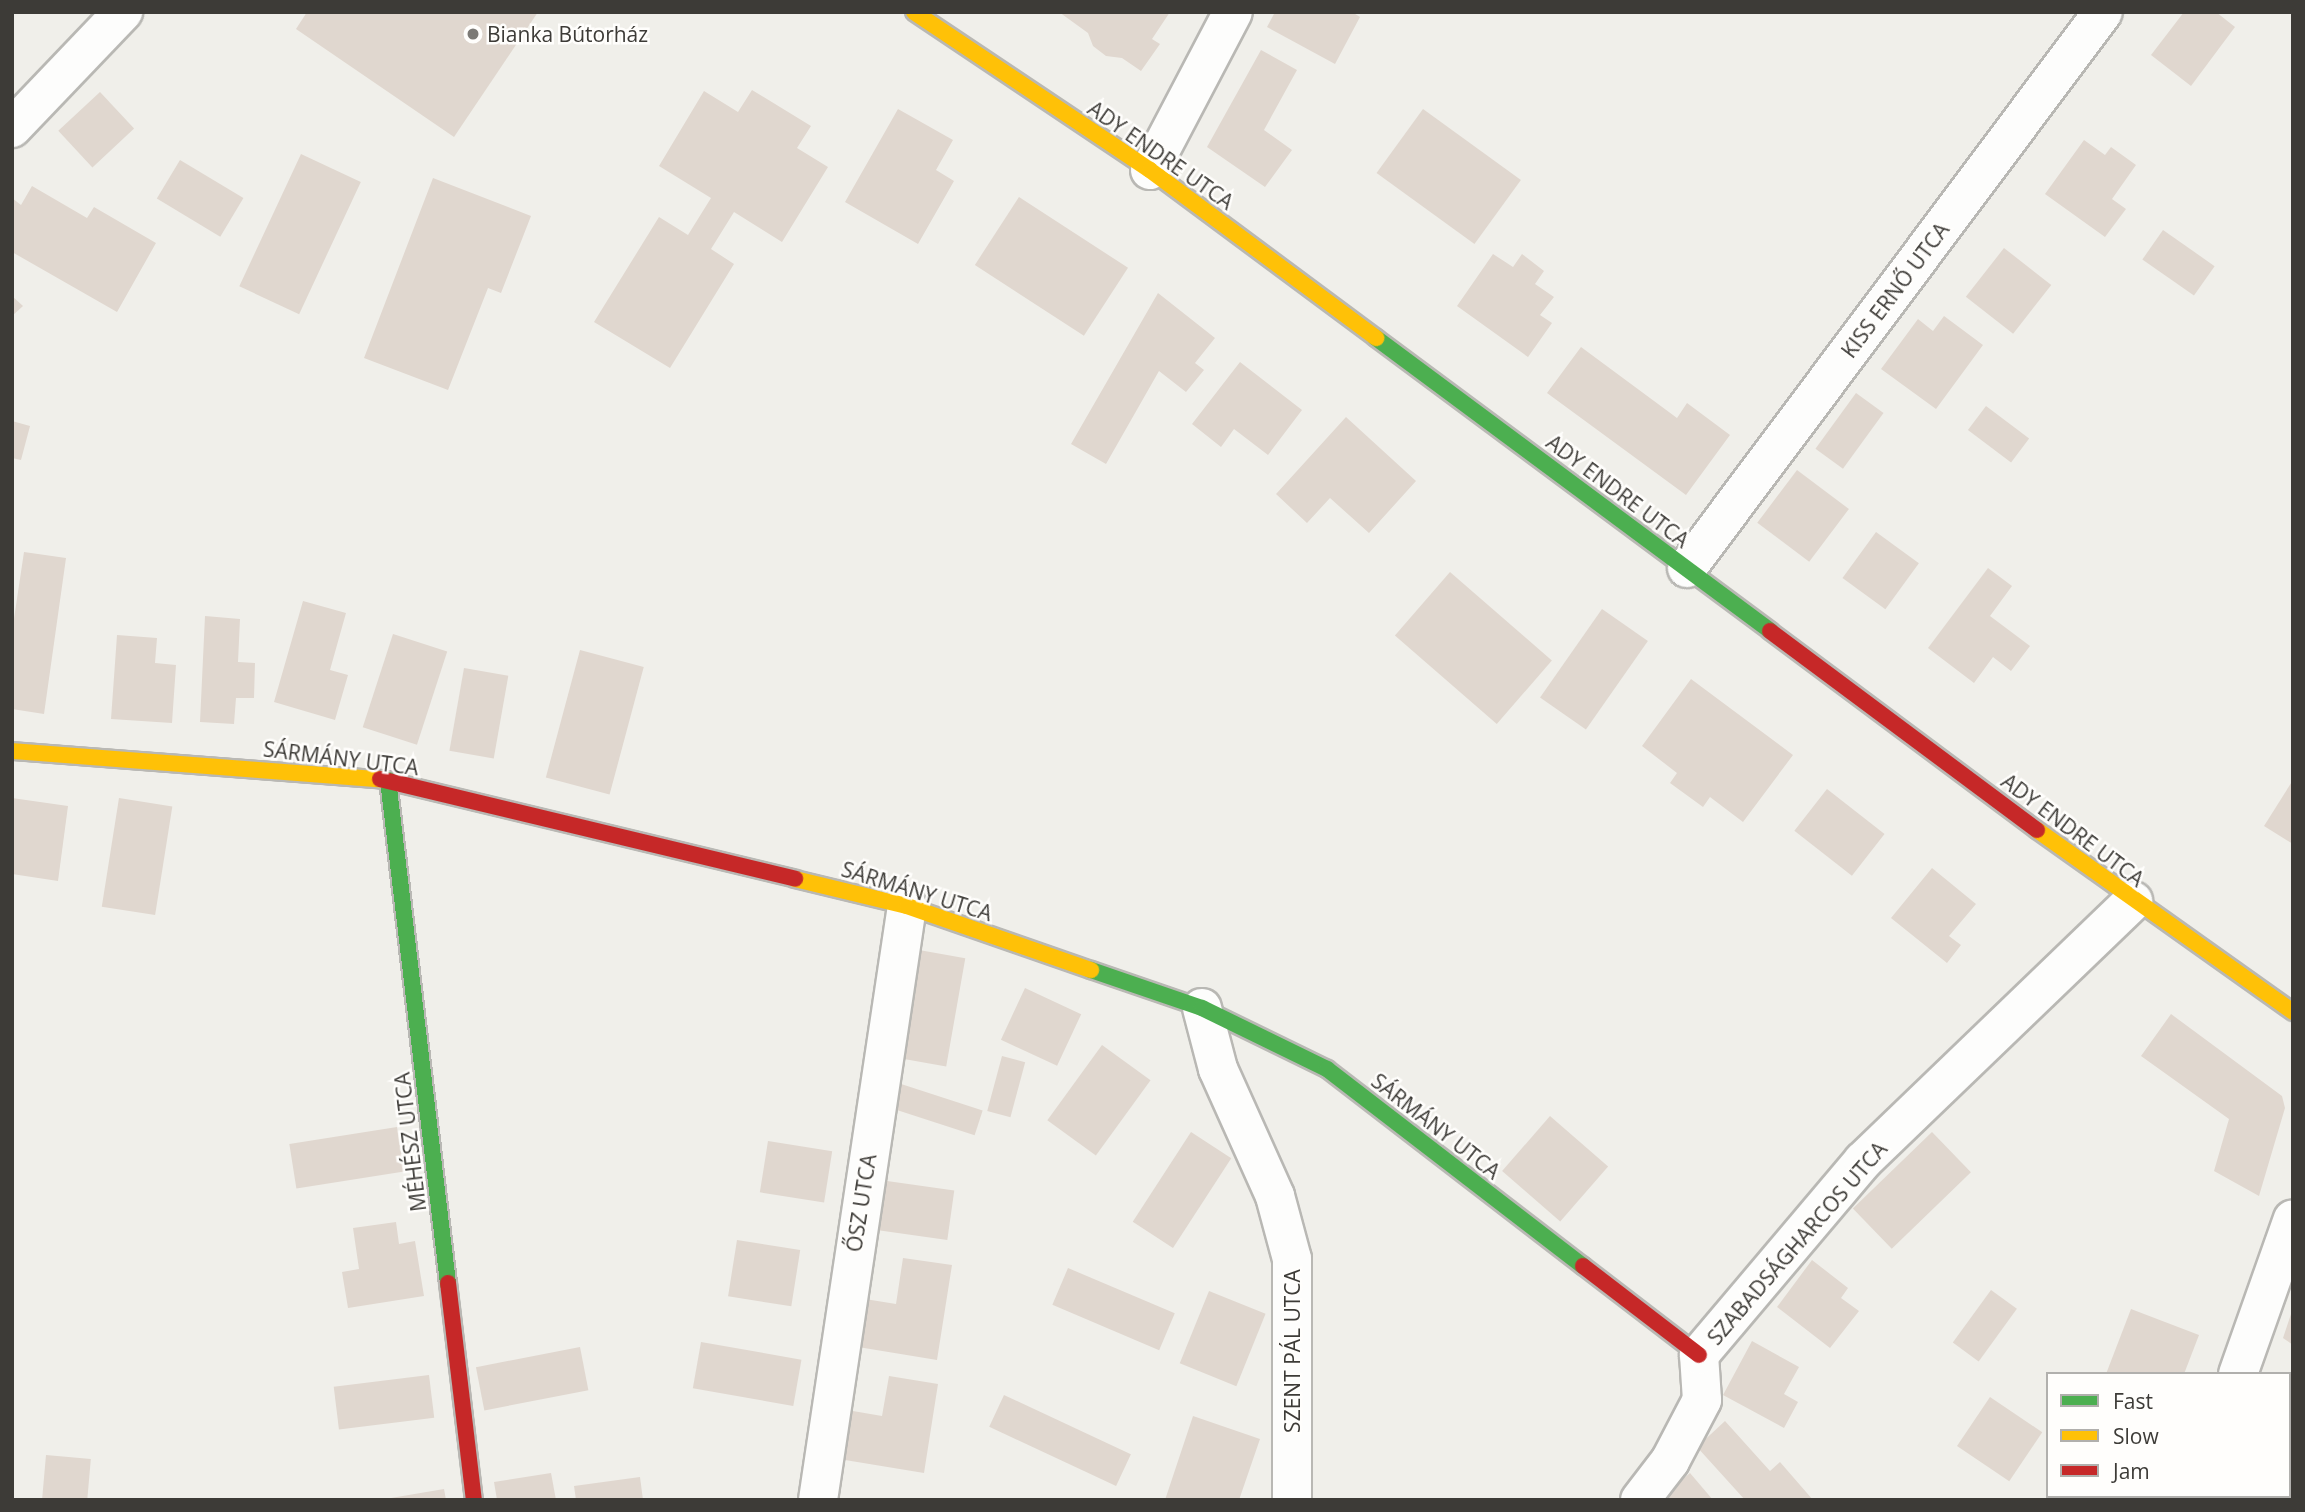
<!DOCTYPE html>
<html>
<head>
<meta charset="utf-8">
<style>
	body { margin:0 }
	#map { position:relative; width:2305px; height:1512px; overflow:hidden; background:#f0efea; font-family:"Open Sans",sans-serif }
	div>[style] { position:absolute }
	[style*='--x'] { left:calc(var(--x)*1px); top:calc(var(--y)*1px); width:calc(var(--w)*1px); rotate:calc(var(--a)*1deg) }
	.building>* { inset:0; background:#e0d7cf; transform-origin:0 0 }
	.roads { filter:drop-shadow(2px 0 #b9b8b4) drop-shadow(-2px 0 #b9b8b4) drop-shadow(0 2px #b9b8b4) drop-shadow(0 -2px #b9b8b4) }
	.street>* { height:38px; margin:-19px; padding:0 19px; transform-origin:19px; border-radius:19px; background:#fdfdfc }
	.fast>* { height:16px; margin:-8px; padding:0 8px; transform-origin:8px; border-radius:8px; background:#4caf50 }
	.slow>* { height:16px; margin:-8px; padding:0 8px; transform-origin:8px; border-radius:8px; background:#ffc107 }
	.jam>* { height:16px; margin:-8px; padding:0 8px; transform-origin:8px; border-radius:8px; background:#c62828 }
	.dots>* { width:19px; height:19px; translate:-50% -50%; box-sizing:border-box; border:4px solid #fffefc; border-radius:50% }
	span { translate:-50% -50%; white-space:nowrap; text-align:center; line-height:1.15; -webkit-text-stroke:5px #fffefc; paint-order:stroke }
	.poi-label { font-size:21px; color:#3d3b37 }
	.left { translate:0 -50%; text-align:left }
	.street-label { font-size:21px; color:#3d3b37 }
	.frame { position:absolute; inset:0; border:14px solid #3d3b37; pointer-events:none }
	.legend { position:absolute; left:2046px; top:1372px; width:245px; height:126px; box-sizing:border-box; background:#fffefc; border:2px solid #b1b0ad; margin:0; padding:9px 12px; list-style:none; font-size:21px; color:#3d3b37 }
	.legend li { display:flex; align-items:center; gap:14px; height:35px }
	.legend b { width:35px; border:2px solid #b1b0ad }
</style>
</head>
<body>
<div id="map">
	<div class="building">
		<i style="clip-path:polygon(307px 12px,538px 12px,454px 137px,296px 29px)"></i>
		<i style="clip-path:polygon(1059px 12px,1170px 12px,1152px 39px,1160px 44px,1141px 71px,1122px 58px,1106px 56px,1093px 46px,1088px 33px)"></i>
		<i style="clip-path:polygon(1275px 12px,1352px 12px,1360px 17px,1335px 64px,1267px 27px)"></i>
		<i style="clip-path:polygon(2184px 12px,2216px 12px,2235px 27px,2191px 86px,2151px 55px)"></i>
		<i style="clip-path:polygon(1261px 50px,1297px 70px,1264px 130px,1292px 150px,1265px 187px,1207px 147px)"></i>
		<i style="clip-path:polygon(752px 90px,811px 126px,797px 148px,828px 167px,782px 242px,734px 212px,711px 249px,734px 264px,670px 368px,594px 322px,659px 217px,688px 235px,711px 198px,659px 166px,704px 91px,738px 112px)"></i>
		<i style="left:100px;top:92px;width:50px;height:57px;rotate:47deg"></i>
		<i style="clip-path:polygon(898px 109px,953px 140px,936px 170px,954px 181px,918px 244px,845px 202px)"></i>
		<i style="left:1423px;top:109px;width:121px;height:79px;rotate:36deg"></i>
		<i style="clip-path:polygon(2084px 140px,2105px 155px,2111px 147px,2136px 165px,2112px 199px,2126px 209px,2105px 237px,2045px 194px)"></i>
		<i style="left:301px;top:154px;width:66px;height:146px;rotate:25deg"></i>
		<i style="left:180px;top:160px;width:74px;height:45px;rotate:31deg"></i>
		<i style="clip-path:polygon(433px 178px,531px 216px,501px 293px,488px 288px,448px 390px,364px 358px)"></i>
		<i style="clip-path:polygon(32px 186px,87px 218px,94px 207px,156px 243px,117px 312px,12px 252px,12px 198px,21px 205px)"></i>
		<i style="left:1019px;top:197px;width:130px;height:81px;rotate:33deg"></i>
		<i style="left:2163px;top:230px;width:63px;height:36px;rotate:35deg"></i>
		<i style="left:2004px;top:248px;width:60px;height:62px;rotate:38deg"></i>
		<i style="clip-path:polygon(1493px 254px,1513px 267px,1522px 254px,1544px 271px,1535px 284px,1554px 297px,1540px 315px,1552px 323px,1528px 357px,1457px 306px)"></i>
		<i style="clip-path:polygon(1158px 293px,1215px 338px,1195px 363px,1204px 370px,1186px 392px,1159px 371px,1106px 464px,1071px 444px)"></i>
		<i style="clip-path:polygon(12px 296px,23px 306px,12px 316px)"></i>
		<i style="clip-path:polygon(1944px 316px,1983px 345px,1936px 409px,1881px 369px,1918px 319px,1933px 331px)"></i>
		<i style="clip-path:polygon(1581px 347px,1677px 418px,1687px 403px,1730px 435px,1686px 495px,1547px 393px)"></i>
		<i style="clip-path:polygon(1240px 362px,1302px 410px,1268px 455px,1234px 429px,1221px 447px,1192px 424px)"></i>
		<i style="left:1856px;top:393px;width:34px;height:69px;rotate:36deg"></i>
		<i style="left:1986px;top:406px;width:54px;height:30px;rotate:37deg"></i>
		<i style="clip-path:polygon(1346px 417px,1416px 481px,1369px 533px,1330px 498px,1307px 523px,1276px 494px)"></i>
		<i style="clip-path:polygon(12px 421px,30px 426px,21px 460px,12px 458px)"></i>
		<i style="left:1797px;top:470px;width:65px;height:66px;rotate:37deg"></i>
		<i style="left:1876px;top:532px;width:53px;height:57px;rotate:36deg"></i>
		<i style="clip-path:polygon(24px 552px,66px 558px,44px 714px,12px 709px,12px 632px)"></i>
		<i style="clip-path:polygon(1988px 568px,2012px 586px,1990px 616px,2030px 646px,2011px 671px,1993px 657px,1974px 683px,1928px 648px)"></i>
		<i style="left:1450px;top:572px;width:135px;height:84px;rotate:41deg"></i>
		<i style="clip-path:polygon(303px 601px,346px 613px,330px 670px,348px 675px,335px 720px,274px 702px)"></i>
		<i style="left:1602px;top:609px;width:56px;height:108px;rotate:35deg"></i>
		<i style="clip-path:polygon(205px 616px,240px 619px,238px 662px,255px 663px,254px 698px,236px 698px,234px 724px,200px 722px)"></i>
		<i style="left:393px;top:634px;width:57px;height:98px;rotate:18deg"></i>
		<i style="clip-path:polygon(117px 635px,157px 638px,155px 663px,176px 665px,172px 723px,111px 719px)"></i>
		<i style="left:580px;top:650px;width:66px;height:132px;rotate:15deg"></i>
		<i style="left:464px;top:668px;width:45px;height:84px;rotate:10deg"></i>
		<i style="clip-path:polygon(1691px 679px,1793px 755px,1743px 822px,1710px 797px,1703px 807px,1670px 783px,1677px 773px,1642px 746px)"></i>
		<i style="clip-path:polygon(2293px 780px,2293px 844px,2264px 826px)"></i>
		<i style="left:1827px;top:789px;width:73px;height:53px;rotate:38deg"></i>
		<i style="clip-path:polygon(12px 798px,68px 806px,58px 881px,12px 874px)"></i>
		<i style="left:119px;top:798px;width:54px;height:110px;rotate:9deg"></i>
		<i style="clip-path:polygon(1932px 868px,1976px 904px,1949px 936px,1961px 945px,1947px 963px,1891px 918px)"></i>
		<i style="left:919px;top:950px;width:47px;height:110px;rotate:10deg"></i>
		<i style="left:1025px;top:988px;width:62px;height:57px;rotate:25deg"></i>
		<i style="clip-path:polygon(2171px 1014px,2282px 1096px,2285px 1108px,2259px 1196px,2214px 1171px,2229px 1119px,2141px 1056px)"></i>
		<i style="left:1102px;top:1045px;width:60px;height:93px;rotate:36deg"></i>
		<i style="left:1002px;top:1056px;width:24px;height:57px;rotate:15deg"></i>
		<i style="left:898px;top:1083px;width:89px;height:26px;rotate:18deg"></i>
		<i style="left:1550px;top:1116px;width:77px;height:73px;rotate:41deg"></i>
		<i style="left:397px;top:1127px;width:45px;height:109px;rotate:81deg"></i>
		<i style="left:1191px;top:1132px;width:48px;height:107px;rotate:33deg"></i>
		<i style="left:1932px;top:1132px;width:56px;height:110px;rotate:46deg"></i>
		<i style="left:768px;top:1141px;width:65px;height:52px;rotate:9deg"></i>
		<i style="left:880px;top:1180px;width:75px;height:50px;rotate:8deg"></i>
		<i style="clip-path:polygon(396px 1222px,399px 1244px,415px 1241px,424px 1296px,348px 1308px,342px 1272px,359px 1269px,353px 1228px)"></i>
		<i style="left:737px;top:1240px;width:64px;height:57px;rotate:9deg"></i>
		<i style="clip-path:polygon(903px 1258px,952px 1265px,937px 1360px,858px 1347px,865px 1299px,896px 1304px)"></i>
		<i style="clip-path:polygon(1812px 1260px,1848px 1288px,1841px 1298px,1859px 1311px,1830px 1348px,1777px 1307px)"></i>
		<i style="left:1068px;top:1268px;width:116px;height:40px;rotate:23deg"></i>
		<i style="left:1991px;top:1290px;width:32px;height:65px;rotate:36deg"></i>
		<i style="left:1209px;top:1291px;width:61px;height:78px;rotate:22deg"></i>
		<i style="clip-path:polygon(2293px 1308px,2293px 1345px,2283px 1338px)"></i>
		<i style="clip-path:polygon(2131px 1309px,2199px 1335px,2184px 1374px,2106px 1374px)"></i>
		<i style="clip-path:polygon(1752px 1341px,1799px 1367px,1784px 1394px,1798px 1402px,1784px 1428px,1723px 1395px)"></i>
		<i style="left:701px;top:1342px;width:102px;height:47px;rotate:10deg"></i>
		<i style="left:580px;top:1347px;width:44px;height:106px;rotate:79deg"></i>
		<i style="left:429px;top:1375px;width:43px;height:96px;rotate:83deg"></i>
		<i style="clip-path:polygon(889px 1376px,938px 1384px,924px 1473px,839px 1459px,847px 1410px,882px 1416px)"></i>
		<i style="left:1004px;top:1395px;width:140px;height:35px;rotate:25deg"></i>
		<i style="left:1990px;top:1397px;width:63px;height:59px;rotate:34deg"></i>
		<i style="clip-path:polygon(1193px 1416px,1260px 1439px,1239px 1500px,1165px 1500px)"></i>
		<i style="clip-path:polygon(1725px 1421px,1770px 1471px,1780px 1462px,1813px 1500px,1745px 1500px,1697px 1447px)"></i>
		<i style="clip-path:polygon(2293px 1431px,2293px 1473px,2289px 1471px)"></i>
		<i style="left:46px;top:1455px;width:45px;height:45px;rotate:5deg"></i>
		<i style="clip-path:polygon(551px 1473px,556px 1500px,497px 1500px,494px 1482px)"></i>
		<i style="clip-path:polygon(1690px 1473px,1713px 1500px,1662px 1500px,1661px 1498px)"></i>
		<i style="clip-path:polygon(640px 1477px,643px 1500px,576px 1500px,574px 1486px)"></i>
		<i style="clip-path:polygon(444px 1489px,446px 1500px,391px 1500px,391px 1498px)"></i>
	</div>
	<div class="roads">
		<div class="street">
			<i style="--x:12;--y:128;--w:161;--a:-46.3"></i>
			<i style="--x:1150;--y:170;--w:178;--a:-62.3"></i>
			<i style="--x:1687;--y:568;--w:694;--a:-53.2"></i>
			<i style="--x:1202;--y:1008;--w:63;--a:75.3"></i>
			<i style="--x:1218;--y:1069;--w:139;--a:65.8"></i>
			<i style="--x:1275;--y:1196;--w:65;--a:74.9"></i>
			<i style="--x:1292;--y:1259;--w:241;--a:90"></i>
			<i style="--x:2238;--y:1374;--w:164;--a:-70.5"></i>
			<i style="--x:2240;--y:1496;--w:7;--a:34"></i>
			<i style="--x:818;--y:1500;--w:601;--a:-81.48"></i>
			<i style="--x:1640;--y:1500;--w:49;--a:-52.4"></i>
			<i style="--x:1670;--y:1461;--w:69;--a:-62.3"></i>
			<i style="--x:1702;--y:1400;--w:45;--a:-93.8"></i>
			<i style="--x:1699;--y:1355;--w:254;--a:-49.8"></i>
			<i style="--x:1863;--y:1161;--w:375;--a:-43.9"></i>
			<i style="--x:2190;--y:1500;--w:4;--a:-63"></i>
		</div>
		<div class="fast">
			<i style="--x:1376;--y:338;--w:491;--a:36.6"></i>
			<i style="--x:388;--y:780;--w:507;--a:83.2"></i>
			<i style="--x:1091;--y:970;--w:117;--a:18.9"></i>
			<i style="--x:1202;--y:1008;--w:139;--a:26"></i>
			<i style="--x:1327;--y:1069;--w:323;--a:37.6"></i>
		</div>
		<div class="slow">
			<i style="--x:914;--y:12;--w:284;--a:33.8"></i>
			<i style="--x:1150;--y:170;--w:282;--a:36.6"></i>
			<i style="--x:12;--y:751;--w:369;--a:4.4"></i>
			<i style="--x:2037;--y:830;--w:314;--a:35.4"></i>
			<i style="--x:795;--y:879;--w:115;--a:13.6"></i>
			<i style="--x:907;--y:906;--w:195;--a:19.2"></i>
		</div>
		<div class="jam">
			<i style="--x:1770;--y:631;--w:333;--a:36.7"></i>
			<i style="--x:380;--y:779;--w:427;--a:13.5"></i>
			<i style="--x:1583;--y:1266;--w:146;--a:37.5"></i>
			<i style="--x:448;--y:1283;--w:219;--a:83.2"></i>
		</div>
	</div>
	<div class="dots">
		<i style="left:473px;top:34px;background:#7c7a76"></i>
	</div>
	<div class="poi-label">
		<span class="left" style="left:487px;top:34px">Bianka Bútorház</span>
	</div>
	<div class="street-label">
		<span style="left:1161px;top:155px;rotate:35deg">ADY ENDRE UTCA</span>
		<span style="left:1895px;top:290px;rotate:-53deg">KISS ERNŐ UTCA</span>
		<span style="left:1618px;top:491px;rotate:37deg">ADY ENDRE UTCA</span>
		<span style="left:341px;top:758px;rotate:7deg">SÁRMÁNY UTCA</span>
		<span style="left:2073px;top:830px;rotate:37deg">ADY ENDRE UTCA</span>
		<span style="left:917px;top:891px;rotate:17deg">SÁRMÁNY UTCA</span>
		<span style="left:1436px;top:1126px;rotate:38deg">SÁRMÁNY UTCA</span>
		<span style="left:410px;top:1142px;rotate:-97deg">MÉHÉSZ UTCA</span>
		<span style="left:861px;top:1203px;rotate:-81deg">ŐSZ UTCA</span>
		<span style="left:1797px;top:1243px;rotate:-49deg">SZABADSÁGHARCOS UTCA</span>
		<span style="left:1292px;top:1351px;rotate:-90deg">SZENT PÁL UTCA</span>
	</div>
	<div class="frame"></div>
	<ul class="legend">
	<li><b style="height:9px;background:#4caf50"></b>Fast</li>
	<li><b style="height:9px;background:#ffc107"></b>Slow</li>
	<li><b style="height:9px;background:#c62828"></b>Jam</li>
	</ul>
</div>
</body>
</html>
